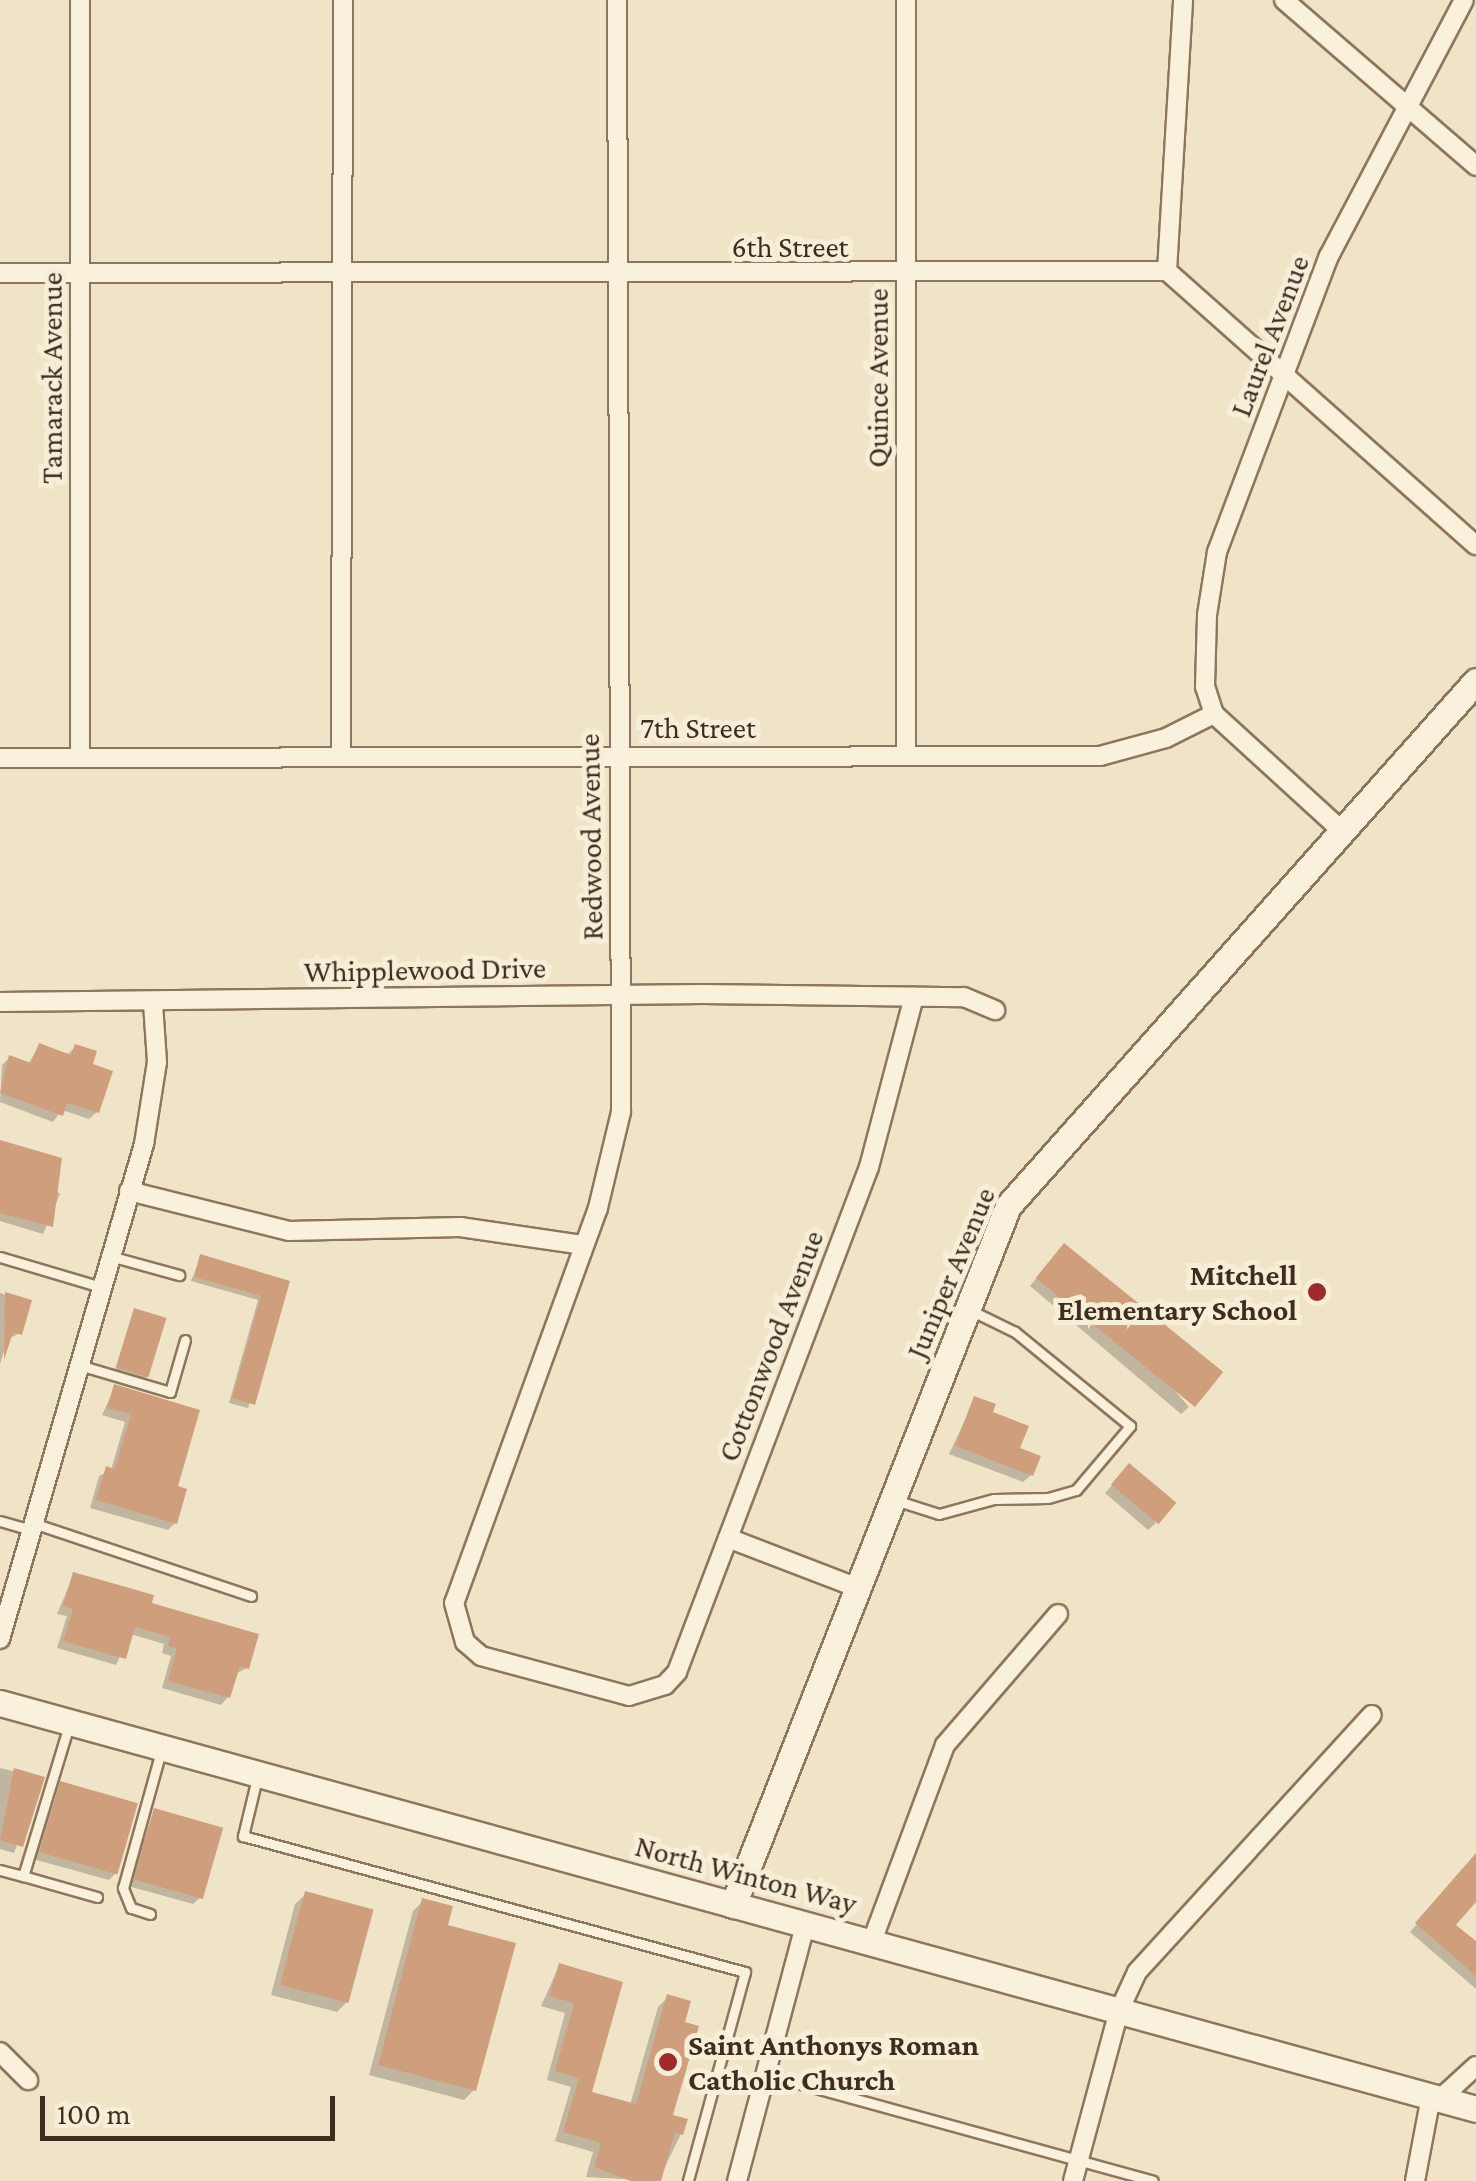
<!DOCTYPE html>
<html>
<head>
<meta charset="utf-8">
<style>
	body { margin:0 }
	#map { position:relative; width:1476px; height:2181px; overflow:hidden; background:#f0e4c8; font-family:"Crimson Pro",serif }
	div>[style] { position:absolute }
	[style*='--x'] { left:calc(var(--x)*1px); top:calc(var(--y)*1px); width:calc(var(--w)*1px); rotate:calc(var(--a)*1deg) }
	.shadow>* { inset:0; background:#0003 }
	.building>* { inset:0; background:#cf9f7d; transform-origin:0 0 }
	.roads { filter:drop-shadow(2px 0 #8d765c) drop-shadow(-2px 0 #8d765c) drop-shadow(0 2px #8d765c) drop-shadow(0 -2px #8d765c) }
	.lane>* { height:9px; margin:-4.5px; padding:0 4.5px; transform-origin:4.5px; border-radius:4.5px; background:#faf1dc }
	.street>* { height:18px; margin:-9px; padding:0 9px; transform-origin:9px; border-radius:9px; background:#faf1dc }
	.secondary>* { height:25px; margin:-12.5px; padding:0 12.5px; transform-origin:12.5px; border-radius:12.5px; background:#faf1dc }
	.dots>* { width:28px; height:28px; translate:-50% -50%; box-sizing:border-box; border:5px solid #f7eed8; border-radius:50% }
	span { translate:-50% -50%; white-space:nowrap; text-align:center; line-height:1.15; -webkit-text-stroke:10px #f7eed8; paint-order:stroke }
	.street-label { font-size:30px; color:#3d2e20 }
	.poi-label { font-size:30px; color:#3d2e20; font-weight:700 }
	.right { translate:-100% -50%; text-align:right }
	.left { translate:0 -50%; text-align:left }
	.scale { position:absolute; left:40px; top:2096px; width:295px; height:45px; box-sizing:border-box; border:5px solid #3d2e20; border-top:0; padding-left:12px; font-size:30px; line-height:35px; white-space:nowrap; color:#3d2e20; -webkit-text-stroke:8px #f7eed8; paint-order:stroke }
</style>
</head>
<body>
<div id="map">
	<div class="shadow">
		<i style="clip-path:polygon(39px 1046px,68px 1054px,75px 1047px,97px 1112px,89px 1119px,62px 1110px,53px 1122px,0 1102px,2px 1065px,10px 1057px,28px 1064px)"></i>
		<i style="clip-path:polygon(0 1143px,60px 1194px,43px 1234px,0 1221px)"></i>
		<i style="clip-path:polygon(1057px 1253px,1189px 1407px,1181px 1414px,1030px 1286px)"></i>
		<i style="clip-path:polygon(201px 1257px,287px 1283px,248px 1408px,229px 1403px,258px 1300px,191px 1281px)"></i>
		<i style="clip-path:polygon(0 1293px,29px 1302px,20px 1333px,8px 1339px,0 1364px)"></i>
		<i style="clip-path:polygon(135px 1311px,148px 1376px,140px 1384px,113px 1376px)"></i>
		<i style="clip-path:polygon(115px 1387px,196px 1412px,175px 1488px,175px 1523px,168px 1530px,90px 1508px,99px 1476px,111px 1470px,125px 1422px,102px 1415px)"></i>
		<i style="clip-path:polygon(975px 1399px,1017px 1450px,1031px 1475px,1023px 1482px,949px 1454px)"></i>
		<i style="clip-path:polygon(1122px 1474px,1156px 1523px,1148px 1530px,1105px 1493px)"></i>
		<i style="clip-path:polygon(74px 1574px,149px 1605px,247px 1668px,235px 1674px,228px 1697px,221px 1705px,162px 1688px,171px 1656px,162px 1653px,164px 1644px,130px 1634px,116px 1665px,57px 1648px,67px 1616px,57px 1614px)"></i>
		<i style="clip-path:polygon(0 1768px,42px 1778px,14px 1853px,0 1849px)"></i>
		<i style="clip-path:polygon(61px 1784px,116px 1873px,109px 1880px,33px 1859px)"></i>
		<i style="clip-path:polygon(154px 1810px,201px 1897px,193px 1904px,128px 1886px)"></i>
		<i style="clip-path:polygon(1476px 1871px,1476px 1898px,1453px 1925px,1476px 1945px,1476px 1989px,1410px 1932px,1462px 1872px)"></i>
		<i style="clip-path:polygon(306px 1894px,347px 2002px,337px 2012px,271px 1995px,295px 1904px)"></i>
		<i style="clip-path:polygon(423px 1901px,444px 1927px,474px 2090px,464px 2100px,369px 2075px,413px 1911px)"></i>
		<i style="clip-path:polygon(559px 1966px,620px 1983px,589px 2093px,630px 2105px,658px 2007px,668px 1997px,682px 2024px,670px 2116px,681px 2134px,658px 2181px,586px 2177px,593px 2152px,555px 2141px,571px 2087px,547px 2080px,565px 2013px,541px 2006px)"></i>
	</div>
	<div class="building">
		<i style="clip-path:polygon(39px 1043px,71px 1055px,75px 1044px,97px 1051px,93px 1064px,113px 1071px,99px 1113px,67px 1103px,63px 1116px,0 1093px,9px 1055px,31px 1063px)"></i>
		<i style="clip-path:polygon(0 1140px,62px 1158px,53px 1227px,0 1213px)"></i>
		<i style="left:1064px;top:1243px;width:205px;height:45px;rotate:39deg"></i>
		<i style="clip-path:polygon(200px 1254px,290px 1281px,255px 1405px,232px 1398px,261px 1296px,194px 1277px)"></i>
		<i style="clip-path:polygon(5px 1292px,32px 1300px,22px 1335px,13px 1332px,4px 1360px)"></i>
		<i style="left:134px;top:1308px;width:34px;height:62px;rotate:17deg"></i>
		<i style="clip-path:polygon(114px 1384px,200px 1410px,178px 1486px,187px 1489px,177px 1524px,96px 1500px,106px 1466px,115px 1469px,131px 1414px,107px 1408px)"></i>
		<i style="clip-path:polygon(974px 1396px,996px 1404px,993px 1412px,1029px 1426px,1020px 1448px,1041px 1456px,1033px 1476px,955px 1446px)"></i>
		<i style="left:1129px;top:1463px;width:62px;height:28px;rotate:40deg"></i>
		<i style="clip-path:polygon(73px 1572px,154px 1595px,152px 1603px,259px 1634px,249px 1669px,240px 1666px,230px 1698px,168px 1681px,177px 1648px,168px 1646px,170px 1637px,135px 1627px,126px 1659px,63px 1641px,73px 1609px,63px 1606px)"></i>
		<i style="clip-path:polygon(14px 1768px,45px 1777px,23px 1847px,0 1840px)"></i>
		<i style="left:60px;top:1781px;width:81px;height:74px;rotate:16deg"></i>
		<i style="left:154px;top:1808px;width:72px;height:74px;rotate:16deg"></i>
		<i style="clip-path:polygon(1476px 1853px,1476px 1902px,1456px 1925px,1476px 1941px,1476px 1976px,1415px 1923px)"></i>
		<i style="left:305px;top:1891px;width:71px;height:97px;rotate:15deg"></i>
		<i style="clip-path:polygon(422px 1898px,453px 1906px,448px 1925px,516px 1943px,476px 2091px,378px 2065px)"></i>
		<i style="clip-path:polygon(559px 1963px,623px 1982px,592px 2092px,636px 2104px,667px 1994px,691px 2001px,685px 2022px,699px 2026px,673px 2115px,688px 2119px,683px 2135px,675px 2132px,661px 2181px,631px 2181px,594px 2167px,601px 2143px,563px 2132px,579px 2078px,555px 2071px,574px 2003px,549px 1996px)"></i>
	</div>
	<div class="roads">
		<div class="lane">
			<i style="--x:110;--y:1256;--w:72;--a:15.4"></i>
			<i style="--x:0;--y:1257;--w:105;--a:16.5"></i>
			<i style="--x:79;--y:1365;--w:95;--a:16.5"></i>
			<i style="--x:170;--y:1392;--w:54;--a:-73.9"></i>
			<i style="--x:895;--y:1500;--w:46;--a:17.7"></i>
			<i style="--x:939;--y:1514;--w:57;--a:-15.3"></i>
			<i style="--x:994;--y:1499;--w:54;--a:-1.1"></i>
			<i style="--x:1048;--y:1498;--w:29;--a:-16"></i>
			<i style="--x:1076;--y:1490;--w:84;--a:-49.8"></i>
			<i style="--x:1130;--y:1426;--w:149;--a:-140.7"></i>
			<i style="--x:1015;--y:1332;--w:50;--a:-153.9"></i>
			<i style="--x:0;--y:1521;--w:33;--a:16"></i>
			<i style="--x:33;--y:1523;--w:230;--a:18.5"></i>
			<i style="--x:69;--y:1725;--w:158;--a:106.9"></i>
			<i style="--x:23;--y:1876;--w:77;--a:15.8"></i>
			<i style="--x:257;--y:1778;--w:60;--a:103.6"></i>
			<i style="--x:243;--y:1836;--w:520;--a:15.16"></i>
			<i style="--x:745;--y:1972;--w:217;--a:105.3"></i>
			<i style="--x:0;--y:1870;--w:24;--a:15"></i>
			<i style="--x:150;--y:1914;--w:20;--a:-162"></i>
			<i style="--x:131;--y:1908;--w:22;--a:-112"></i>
			<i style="--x:123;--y:1888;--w:142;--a:-74.5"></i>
			<i style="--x:765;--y:2074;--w:402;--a:15.4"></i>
		</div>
		<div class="street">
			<i style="--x:617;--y:0;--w:1112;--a:89.79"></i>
			<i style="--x:621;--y:1112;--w:99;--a:103.5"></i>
			<i style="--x:598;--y:1208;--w:420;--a:110"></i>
			<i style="--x:454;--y:1603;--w:41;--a:74.2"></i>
			<i style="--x:465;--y:1642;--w:21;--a:41"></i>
			<i style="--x:481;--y:1656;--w:153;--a:15.1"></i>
			<i style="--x:629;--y:1696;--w:38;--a:-17"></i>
			<i style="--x:665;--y:1685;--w:18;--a:-47"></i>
			<i style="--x:677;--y:1672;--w:540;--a:-69.18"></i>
			<i style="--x:869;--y:1167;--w:176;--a:-75.2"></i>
			<i style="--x:1284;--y:0;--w:254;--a:40.8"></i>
			<i style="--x:1167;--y:271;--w:271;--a:-86.6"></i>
			<i style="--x:0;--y:273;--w:1167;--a:-0.1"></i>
			<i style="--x:1167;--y:271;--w:413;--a:41.6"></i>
			<i style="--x:341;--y:755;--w:755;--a:-89.85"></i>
			<i style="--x:906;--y:755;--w:755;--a:-90"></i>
			<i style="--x:80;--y:756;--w:756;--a:-90"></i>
			<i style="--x:0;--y:758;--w:1100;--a:-0.1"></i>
			<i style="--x:1100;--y:756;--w:68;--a:-15.3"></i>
			<i style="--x:1166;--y:738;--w:54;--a:-26.6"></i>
			<i style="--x:1341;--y:830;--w:172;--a:-137.6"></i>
			<i style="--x:1214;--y:714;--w:28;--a:-108"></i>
			<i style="--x:1205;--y:687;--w:72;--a:-88.4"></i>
			<i style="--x:1207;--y:615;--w:64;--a:-81"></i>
			<i style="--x:1217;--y:552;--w:316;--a:-69.3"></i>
			<i style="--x:1329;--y:256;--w:289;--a:-62.2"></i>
			<i style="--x:0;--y:1002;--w:702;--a:-0.65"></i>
			<i style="--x:702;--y:994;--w:262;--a:0.7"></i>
			<i style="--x:964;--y:997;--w:34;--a:23"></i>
			<i style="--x:129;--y:1191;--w:165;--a:14"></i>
			<i style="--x:289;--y:1231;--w:171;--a:-1.3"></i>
			<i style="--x:460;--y:1227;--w:125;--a:8.3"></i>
			<i style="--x:728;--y:1538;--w:139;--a:21"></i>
			<i style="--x:0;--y:1639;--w:516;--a:-73.78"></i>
			<i style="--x:144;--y:1144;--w:83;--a:-81"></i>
			<i style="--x:157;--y:1062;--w:59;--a:-93.9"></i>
			<i style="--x:871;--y:1944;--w:212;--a:-69.6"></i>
			<i style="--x:945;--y:1745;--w:173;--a:-49.2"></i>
			<i style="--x:0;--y:2052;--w:40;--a:45"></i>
			<i style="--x:1440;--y:2099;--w:49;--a:-42.5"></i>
			<i style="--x:737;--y:2181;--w:265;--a:-75.1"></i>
			<i style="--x:1073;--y:2181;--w:176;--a:-74.9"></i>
			<i style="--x:1119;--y:2011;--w:43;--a:-65.2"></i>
			<i style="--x:1137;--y:1972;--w:348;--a:-47.6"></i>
			<i style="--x:1415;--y:2181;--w:86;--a:-79.3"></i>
		</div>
		<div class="secondary">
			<i style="--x:0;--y:1703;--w:1531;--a:15.38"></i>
			<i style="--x:733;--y:1905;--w:751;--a:-68.52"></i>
			<i style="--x:1008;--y:1206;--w:703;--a:-48.29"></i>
		</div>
	</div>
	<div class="dots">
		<i style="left:1317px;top:1292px;background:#9e2a2b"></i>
		<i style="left:668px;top:2062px;background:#9e2a2b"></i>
	</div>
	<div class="street-label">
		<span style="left:790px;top:247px">6th Street</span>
		<span style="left:1270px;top:336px;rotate:-69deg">Laurel Avenue</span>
		<span style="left:52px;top:378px;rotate:-90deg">Tamarack Avenue</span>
		<span style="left:878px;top:378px;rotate:-90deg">Quince Avenue</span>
		<span style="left:698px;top:728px">7th Street</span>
		<span style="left:591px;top:837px;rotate:-91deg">Redwood Avenue</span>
		<span style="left:425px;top:970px;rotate:-1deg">Whipplewood Drive</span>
		<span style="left:951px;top:1273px;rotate:-67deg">Juniper Avenue</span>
		<span style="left:771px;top:1346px;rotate:-69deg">Cottonwood Avenue</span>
		<span style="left:746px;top:1875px;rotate:15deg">North Winton Way</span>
	</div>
	<div class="poi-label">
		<span class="right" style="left:1297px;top:1292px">Mitchell<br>Elementary School</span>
		<span class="left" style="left:688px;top:2062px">Saint Anthonys Roman<br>Catholic Church</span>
	</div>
	<div class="scale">100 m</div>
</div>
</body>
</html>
